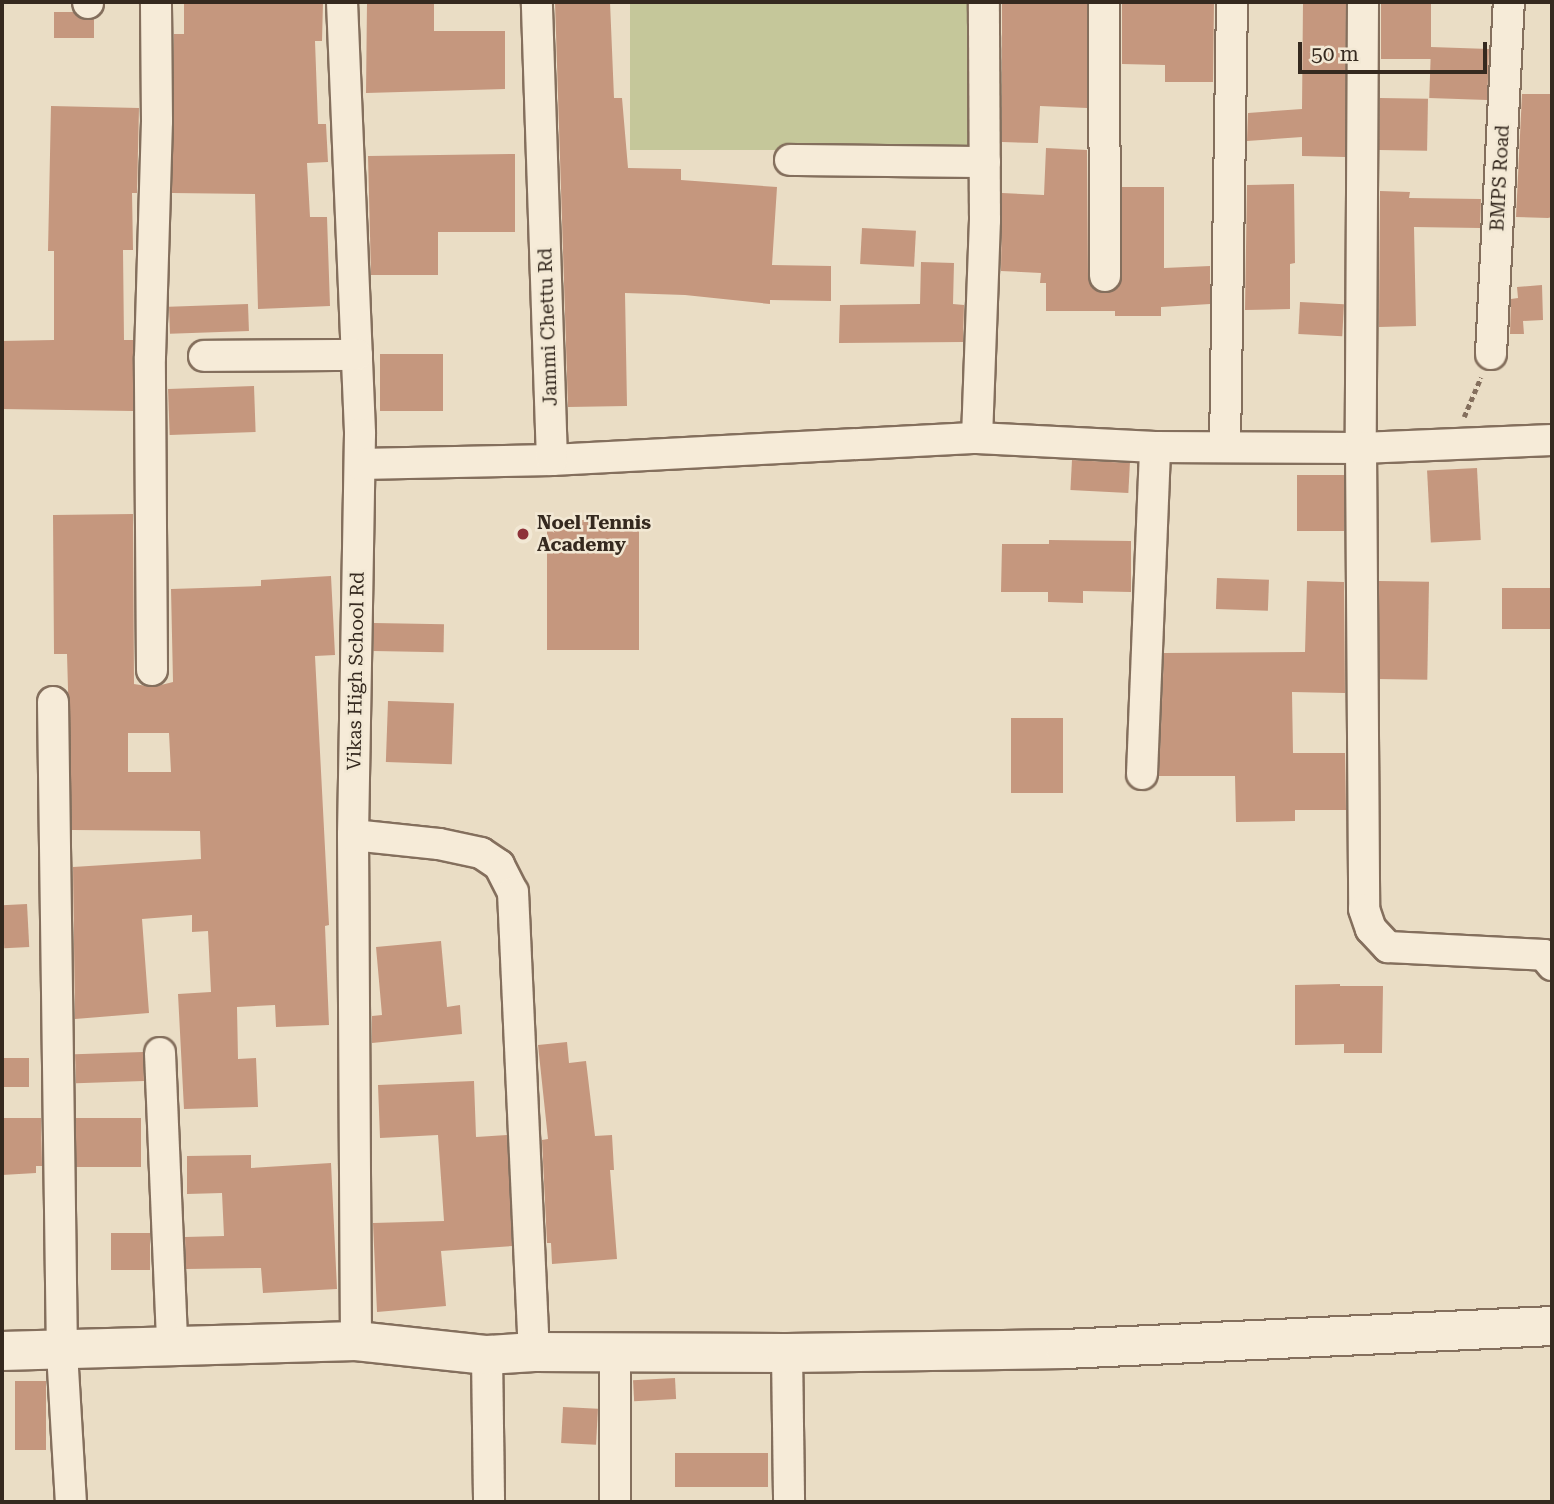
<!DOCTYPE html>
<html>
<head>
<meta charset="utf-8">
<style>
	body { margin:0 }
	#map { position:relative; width:1554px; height:1504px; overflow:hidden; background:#eaddc5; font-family:"Roboto Serif",serif }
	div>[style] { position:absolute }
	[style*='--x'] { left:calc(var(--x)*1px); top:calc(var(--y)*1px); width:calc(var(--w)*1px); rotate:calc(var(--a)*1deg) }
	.green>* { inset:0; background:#c5c79a; transform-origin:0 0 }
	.building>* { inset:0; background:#c5977e; transform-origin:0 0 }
	.path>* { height:4.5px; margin-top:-2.25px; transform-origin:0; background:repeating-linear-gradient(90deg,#846f5d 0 5px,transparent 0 8.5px) }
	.roads { filter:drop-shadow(2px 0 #846f5d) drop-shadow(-2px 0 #846f5d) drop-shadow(0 2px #846f5d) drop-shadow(0 -2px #846f5d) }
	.street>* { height:30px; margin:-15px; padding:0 15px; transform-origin:15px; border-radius:15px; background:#f6ebd8 }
	.secondary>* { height:38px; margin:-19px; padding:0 19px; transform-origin:19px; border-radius:19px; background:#f6ebd8 }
	.dots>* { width:19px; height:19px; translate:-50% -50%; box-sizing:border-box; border:4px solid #f2e8d4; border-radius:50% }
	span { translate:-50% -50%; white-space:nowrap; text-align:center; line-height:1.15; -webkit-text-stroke:5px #f2e8d4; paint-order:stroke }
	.street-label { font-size:19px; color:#35291f }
	.poi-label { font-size:19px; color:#35291f; font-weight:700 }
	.left { translate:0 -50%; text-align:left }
	.frame { position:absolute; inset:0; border:4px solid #35291f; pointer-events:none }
	.scale { position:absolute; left:1298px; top:42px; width:189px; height:32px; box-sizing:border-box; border:4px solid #35291f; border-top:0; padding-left:9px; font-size:21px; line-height:24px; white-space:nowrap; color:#35291f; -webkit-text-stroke:5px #f2e8d4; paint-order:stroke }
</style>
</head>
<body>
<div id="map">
	<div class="green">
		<i style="left:630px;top:2px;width:342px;height:148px"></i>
	</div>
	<div class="building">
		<i style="clip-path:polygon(184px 2px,323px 2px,322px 41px,315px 41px,318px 124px,326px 124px,328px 162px,307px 163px,310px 217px,327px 217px,330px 306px,258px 309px,255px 194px,172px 193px,174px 34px,184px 34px)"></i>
		<i style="clip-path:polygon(367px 2px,434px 2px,434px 31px,505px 31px,505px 89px,366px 93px)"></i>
		<i style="clip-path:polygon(555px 2px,610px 2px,614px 98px,622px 98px,628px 168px,681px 169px,681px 180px,777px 187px,772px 265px,831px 266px,831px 301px,770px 300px,770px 304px,685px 295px,625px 293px,627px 406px,568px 407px)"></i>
		<i style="clip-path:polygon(1002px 2px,1087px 2px,1087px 108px,1040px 106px,1038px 143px,1002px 142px)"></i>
		<i style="clip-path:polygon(1122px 2px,1214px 2px,1213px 82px,1165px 82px,1165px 65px,1122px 64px)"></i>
		<i style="clip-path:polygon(1303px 2px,1346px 2px,1345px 157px,1302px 156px,1302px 137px,1247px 141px,1248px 113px,1302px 109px)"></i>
		<i style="left:1381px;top:2px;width:50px;height:57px"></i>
		<i style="clip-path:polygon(54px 12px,73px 12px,80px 18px,94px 19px,94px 38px,54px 38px)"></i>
		<i style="left:1431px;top:47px;width:58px;height:51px;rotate:2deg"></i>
		<i style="clip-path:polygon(1522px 94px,1552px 94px,1552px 217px,1548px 218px,1516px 217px)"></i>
		<i style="left:1380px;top:98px;width:48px;height:52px;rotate:1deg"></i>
		<i style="clip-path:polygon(51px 106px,139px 108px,137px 193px,132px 193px,133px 250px,123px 250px,124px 340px,133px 340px,133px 411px,2px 409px,2px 341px,54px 340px,54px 251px,48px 251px)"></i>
		<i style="clip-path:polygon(1046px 148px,1087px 150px,1088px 276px,1096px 291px,1113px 291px,1122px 277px,1122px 187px,1164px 187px,1164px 268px,1210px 266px,1210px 304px,1161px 307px,1161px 316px,1115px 316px,1115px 311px,1046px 311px,1046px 283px,1040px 283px,1041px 273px,1001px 271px,1002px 193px,1044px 195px)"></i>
		<i style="clip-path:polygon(515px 154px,515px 232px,438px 232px,438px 275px,371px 275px,368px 156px)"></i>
		<i style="clip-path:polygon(1294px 184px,1295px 263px,1290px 264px,1290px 309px,1245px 310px,1247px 185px)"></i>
		<i style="clip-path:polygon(1380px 191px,1410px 192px,1409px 198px,1481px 199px,1480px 228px,1414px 227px,1416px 326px,1379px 327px)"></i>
		<i style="left:862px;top:228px;width:54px;height:36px;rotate:3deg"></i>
		<i style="clip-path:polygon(921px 262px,954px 263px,953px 304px,964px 305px,963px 342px,839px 343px,840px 305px,920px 304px)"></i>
		<i style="clip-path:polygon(1542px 285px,1543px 320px,1523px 321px,1524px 334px,1510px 334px,1511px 299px,1518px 298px,1517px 287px)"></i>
		<i style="left:1300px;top:302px;width:44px;height:32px;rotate:3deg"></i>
		<i style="left:248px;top:304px;width:27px;height:79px;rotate:88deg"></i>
		<i style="left:380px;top:354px;width:63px;height:57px"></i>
		<i style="left:254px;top:386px;width:46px;height:86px;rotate:88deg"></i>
		<i style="left:1072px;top:460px;width:58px;height:30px;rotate:3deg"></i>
		<i style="left:1477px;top:468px;width:72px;height:50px;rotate:87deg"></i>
		<i style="left:1344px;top:475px;width:56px;height:47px;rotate:90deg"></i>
		<i style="clip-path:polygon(evenodd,133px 514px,134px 684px,153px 687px,173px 682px,171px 589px,261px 586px,261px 580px,331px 576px,335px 655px,315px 656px,329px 925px,325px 926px,329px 1025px,276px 1027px,275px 1005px,237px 1007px,238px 1059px,256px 1058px,258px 1107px,184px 1109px,178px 994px,211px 992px,208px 931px,192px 932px,192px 915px,142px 919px,149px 1013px,75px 1019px,73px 867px,201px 859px,200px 831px,72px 830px,67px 654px,54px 654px,53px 515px,133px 514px,128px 733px,169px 733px,171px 772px,128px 772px,128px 733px)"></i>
		<i style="left:639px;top:520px;width:130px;height:92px;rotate:90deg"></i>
		<i style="clip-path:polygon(1049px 540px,1131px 541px,1131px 592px,1083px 591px,1083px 603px,1048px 602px,1048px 592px,1001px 592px,1002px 544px,1049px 544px)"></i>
		<i style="left:1217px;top:578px;width:52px;height:31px;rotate:2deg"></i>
		<i style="clip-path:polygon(1307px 581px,1344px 582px,1345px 693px,1292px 692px,1293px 753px,1345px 753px,1346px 810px,1295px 810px,1295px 821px,1236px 822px,1235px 776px,1159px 776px,1164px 653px,1305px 652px)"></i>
		<i style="left:1379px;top:581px;width:50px;height:98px;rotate:1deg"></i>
		<i style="left:1502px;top:588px;width:50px;height:41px"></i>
		<i style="left:374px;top:623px;width:70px;height:28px;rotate:1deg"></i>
		<i style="left:388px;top:701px;width:66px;height:61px;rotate:2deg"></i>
		<i style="left:1011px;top:718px;width:52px;height:75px"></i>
		<i style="left:27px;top:904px;width:43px;height:25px;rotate:87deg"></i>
		<i style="clip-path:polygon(441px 941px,447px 1007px,460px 1005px,462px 1034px,372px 1043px,372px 1016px,382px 1015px,376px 947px)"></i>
		<i style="clip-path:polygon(1340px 984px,1340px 986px,1383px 986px,1382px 1053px,1344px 1053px,1344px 1044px,1295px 1045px,1295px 985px)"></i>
		<i style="clip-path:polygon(567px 1042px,569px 1063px,586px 1061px,595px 1136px,612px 1135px,614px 1170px,610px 1170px,617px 1259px,552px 1264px,551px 1243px,547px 1243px,542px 1140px,548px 1139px,538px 1045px)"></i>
		<i style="left:143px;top:1052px;width:29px;height:68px;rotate:88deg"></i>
		<i style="left:29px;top:1058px;width:29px;height:27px;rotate:90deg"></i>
		<i style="clip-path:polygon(474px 1081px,476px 1137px,507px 1135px,512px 1246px,441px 1251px,446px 1306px,377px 1312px,373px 1223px,444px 1221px,438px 1135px,380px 1138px,378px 1085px)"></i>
		<i style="clip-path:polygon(2px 1118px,41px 1118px,42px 1166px,36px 1166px,36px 1173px,2px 1175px)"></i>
		<i style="left:76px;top:1118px;width:65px;height:49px"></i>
		<i style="clip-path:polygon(251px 1155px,251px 1168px,331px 1163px,337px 1289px,263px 1293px,261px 1268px,186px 1269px,185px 1237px,224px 1236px,222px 1193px,187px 1194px,187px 1156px)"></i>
		<i style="left:111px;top:1233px;width:39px;height:37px"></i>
		<i style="left:675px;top:1378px;width:21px;height:42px;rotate:87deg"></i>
		<i style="left:15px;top:1381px;width:31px;height:69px"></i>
		<i style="left:563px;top:1407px;width:35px;height:36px;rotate:3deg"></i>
		<i style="left:768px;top:1453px;width:34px;height:93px;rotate:90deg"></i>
	</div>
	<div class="path">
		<i style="--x:1464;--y:417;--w:43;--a:-67"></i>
	</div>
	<div class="roads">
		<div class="street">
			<i style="--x:88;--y:2;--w:1;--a:90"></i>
			<i style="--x:342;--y:2;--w:432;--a:87.6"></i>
			<i style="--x:360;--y:434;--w:401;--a:91"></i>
			<i style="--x:353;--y:835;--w:506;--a:89.66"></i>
			<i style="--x:1104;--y:2;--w:274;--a:89.8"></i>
			<i style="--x:1363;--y:2;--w:446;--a:90.3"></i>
			<i style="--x:1361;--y:448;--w:461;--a:89.6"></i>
			<i style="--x:1364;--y:909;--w:21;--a:71"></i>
			<i style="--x:1371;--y:929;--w:25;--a:47"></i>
			<i style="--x:1388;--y:947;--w:156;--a:2.9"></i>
			<i style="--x:1544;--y:955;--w:13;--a:51"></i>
			<i style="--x:790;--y:160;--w:195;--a:0.6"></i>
			<i style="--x:1491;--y:354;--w:352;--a:-87.1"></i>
			<i style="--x:204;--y:356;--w:153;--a:-0.4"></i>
			<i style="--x:977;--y:438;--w:218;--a:-87.9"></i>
			<i style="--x:985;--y:220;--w:218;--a:-90.3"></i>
			<i style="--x:1225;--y:446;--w:444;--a:-89.1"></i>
			<i style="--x:552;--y:460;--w:426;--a:-3"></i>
			<i style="--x:977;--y:438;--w:178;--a:2.9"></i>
			<i style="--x:360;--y:464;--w:192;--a:-1.2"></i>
			<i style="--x:552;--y:460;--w:458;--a:-91.9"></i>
			<i style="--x:152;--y:670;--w:313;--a:-90.4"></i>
			<i style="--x:150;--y:357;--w:236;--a:-88.3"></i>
			<i style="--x:157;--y:121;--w:119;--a:-90.5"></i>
			<i style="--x:53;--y:702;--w:650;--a:89.21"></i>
			<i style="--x:62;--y:1352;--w:150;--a:86.6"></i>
			<i style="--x:1142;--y:774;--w:327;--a:-87.7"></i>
			<i style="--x:1155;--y:447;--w:206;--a:0.3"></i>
			<i style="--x:1361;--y:448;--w:191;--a:-2.4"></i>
			<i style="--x:353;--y:835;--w:86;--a:6"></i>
			<i style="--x:439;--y:844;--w:43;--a:12.1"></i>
			<i style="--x:481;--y:853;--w:22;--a:34"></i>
			<i style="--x:499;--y:865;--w:30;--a:63"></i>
			<i style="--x:513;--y:892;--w:460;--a:87.4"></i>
			<i style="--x:160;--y:1053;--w:292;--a:87.6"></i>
			<i style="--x:787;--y:1353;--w:149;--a:89.2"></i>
			<i style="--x:487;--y:1355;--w:147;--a:89.2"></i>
			<i style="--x:615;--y:1502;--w:150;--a:-90"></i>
		</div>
		<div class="secondary">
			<i style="--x:2;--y:1351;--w:354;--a:-1.6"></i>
			<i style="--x:356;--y:1341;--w:132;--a:6.1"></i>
			<i style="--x:487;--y:1355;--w:47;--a:-3.7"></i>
			<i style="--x:534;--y:1352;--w:253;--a:0.2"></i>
			<i style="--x:787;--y:1353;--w:278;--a:-0.8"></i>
			<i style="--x:1065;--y:1349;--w:488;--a:-2.7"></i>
		</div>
	</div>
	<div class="dots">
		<i style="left:523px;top:534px;background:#8e3239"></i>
	</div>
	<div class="street-label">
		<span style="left:1500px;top:178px;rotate:-87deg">BMPS Road</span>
		<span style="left:548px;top:327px;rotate:-92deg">Jammi Chettu Rd</span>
		<span style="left:356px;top:671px;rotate:-89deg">Vikas High School Rd</span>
	</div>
	<div class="poi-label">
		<span class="left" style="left:537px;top:534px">Noel Tennis<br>Academy</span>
	</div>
	<div class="frame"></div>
	<div class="scale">50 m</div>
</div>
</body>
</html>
